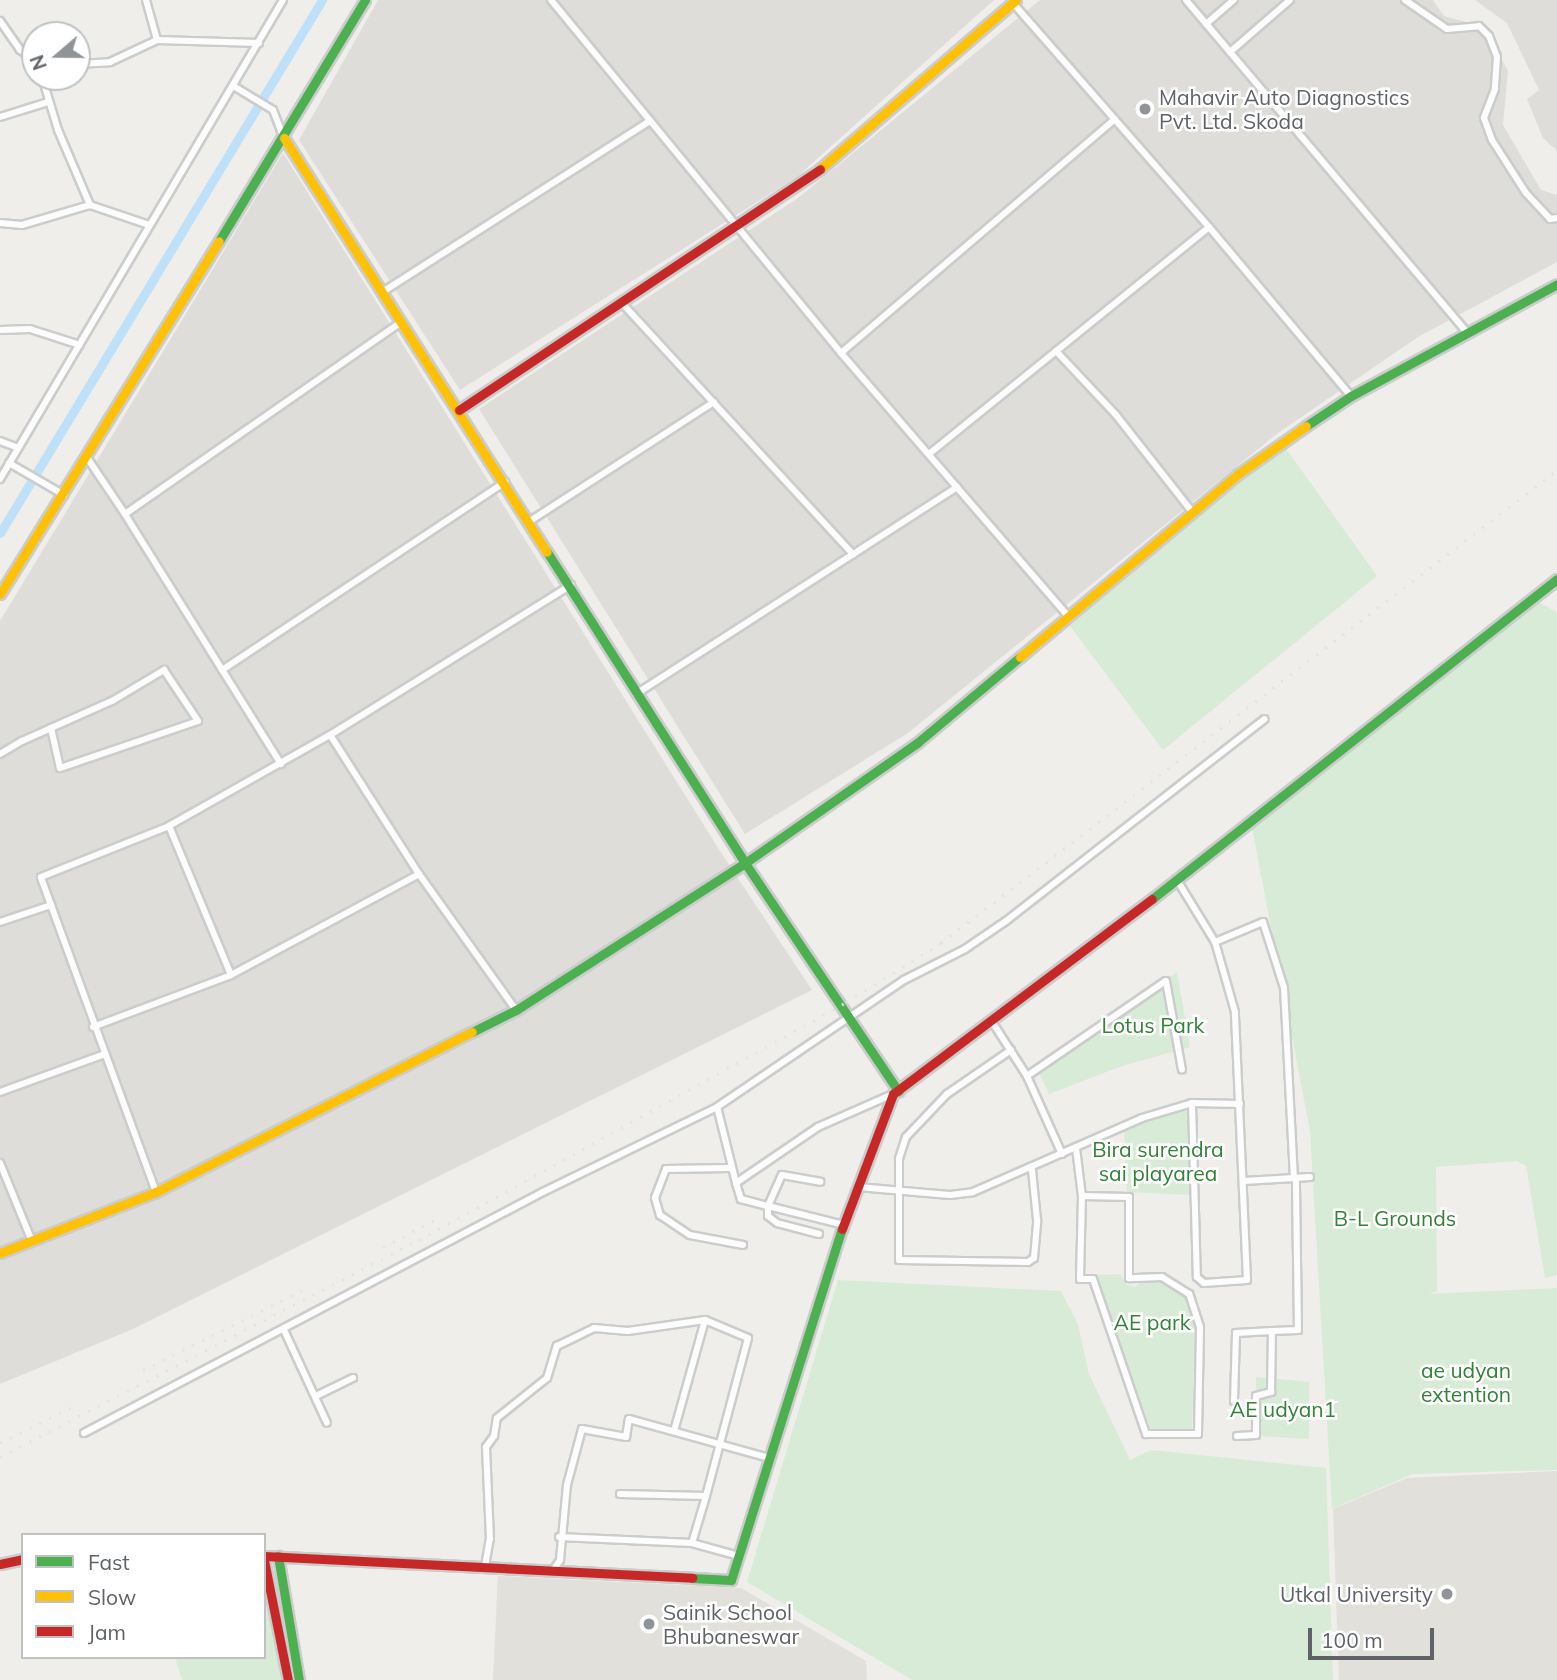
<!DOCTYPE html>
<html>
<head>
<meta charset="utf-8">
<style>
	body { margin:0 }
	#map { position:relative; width:1557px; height:1680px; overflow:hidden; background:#efeeea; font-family:Mulish,sans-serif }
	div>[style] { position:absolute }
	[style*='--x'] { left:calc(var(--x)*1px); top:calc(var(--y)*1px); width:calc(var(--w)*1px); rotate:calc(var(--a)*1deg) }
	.industrial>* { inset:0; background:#dfddda }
	.education>* { inset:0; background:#e2e0da }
	.green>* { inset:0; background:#d8ebd6 }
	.canal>* { height:9px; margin:-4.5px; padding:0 4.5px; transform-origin:4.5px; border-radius:4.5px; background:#bfe0f9 }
	.roads { filter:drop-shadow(2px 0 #cbcccc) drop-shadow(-2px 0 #cbcccc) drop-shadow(0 2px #cbcccc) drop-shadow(0 -2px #cbcccc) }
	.street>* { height:6px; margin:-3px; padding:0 3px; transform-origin:3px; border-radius:3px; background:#fdfcfc }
	.fast>* { height:9px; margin:-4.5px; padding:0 4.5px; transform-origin:4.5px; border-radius:4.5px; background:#4caf50 }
	.slow>* { height:9px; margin:-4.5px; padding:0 4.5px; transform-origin:4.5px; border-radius:4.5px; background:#ffc107 }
	.jam>* { height:9px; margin:-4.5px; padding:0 4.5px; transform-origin:4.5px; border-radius:4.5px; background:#c62828 }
	.rail>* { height:2.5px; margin-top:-1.25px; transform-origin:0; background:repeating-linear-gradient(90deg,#e4e4e4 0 2px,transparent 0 11px) }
	.dots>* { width:19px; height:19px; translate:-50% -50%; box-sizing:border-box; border:4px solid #fff; border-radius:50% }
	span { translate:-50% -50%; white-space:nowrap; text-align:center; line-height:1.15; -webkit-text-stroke:5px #fff; paint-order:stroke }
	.poi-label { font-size:21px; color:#5f6368 }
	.left { translate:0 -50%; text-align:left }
	.right { translate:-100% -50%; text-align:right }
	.park-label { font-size:21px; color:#348238 }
	.legend { position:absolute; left:21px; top:1533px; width:245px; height:126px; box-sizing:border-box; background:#fff; border:2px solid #bfc1c3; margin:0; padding:9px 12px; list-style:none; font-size:21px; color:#5f6368 }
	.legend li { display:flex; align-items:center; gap:14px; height:35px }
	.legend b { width:35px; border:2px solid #bfc1c3 }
	.north { position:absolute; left:21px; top:21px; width:70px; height:70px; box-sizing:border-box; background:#fff; border:2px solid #bfc1c3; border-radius:50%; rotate:250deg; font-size:19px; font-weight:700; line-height:28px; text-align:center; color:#5f6368 }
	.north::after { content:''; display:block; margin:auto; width:24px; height:32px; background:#919496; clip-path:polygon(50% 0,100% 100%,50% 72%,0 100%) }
	.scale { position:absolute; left:1308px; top:1628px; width:126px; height:32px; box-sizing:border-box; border:4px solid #5f6368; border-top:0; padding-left:9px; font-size:21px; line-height:24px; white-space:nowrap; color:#5f6368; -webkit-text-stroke:5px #fff; paint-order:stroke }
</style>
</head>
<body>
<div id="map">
	<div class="industrial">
		<i style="clip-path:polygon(378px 0,994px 0,798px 176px,460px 390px,299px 140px)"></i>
		<i style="clip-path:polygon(1040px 0,1433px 0,1444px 16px,1484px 27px,1508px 71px,1503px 125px,1541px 190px,1557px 195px,1557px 262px,1418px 337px,1278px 433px,908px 733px,745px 834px,479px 409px,798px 198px)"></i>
		<i style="clip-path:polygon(1475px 0,1557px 0,1557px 151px,1543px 138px,1527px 99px,1539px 90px,1507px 23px)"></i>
		<i style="clip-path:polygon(283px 153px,720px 851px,812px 990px,133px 1329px,0 1384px,0 621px)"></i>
	</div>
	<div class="education">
		<i style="clip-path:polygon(1557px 1471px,1557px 1680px,1339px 1680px,1333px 1509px,1407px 1478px)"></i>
		<i style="clip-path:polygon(498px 1576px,741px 1588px,866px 1661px,867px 1680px,493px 1680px)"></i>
	</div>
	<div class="green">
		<i style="clip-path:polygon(1282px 443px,1377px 576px,1163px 750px,1070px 626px,1233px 480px)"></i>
		<i style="clip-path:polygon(1534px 600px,1557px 612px,1557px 1275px,1545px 1278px,1526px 1166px,1517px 1161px,1436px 1167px,1437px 1291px,1429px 1294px,1557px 1288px,1557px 1470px,1412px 1474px,1332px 1509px,1310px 1131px,1251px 823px)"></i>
		<i style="clip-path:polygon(1177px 972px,1190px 1047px,1122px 1066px,1049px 1094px,1036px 1066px)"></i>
		<i style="clip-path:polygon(1188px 1107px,1192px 1195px,1127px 1192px,1124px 1130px)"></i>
		<i style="clip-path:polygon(1120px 1274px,1127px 1285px,1135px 1287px,1142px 1280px,1165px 1283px,1185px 1296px,1195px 1328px,1192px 1430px,1151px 1429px,1108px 1311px,1102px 1312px,1098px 1275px)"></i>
		<i style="clip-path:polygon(838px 1280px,1061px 1291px,1078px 1324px,1089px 1374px,1130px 1460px,1151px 1450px,1326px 1468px,1333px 1680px,912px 1680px,747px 1582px)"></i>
		<i style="clip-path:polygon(1256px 1377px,1309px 1382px,1309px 1439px,1257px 1436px)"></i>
		<i style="clip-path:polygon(264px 1559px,288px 1680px,182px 1680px,175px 1657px,264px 1657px)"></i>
	</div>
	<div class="canal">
		<i style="--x:0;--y:533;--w:623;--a:-58.86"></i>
	</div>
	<div class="roads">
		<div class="street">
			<i style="--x:146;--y:0;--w:41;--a:74.6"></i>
			<i style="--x:551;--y:0;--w:457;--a:50.6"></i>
			<i style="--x:841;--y:353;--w:350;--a:49.2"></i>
			<i style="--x:1186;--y:0;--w:437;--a:49.8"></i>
			<i style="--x:1405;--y:0;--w:51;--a:34.6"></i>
			<i style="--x:1447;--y:29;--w:32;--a:-5"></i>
			<i style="--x:1479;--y:26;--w:14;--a:45"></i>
			<i style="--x:1489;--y:36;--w:22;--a:69"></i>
			<i style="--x:1497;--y:57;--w:32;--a:94"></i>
			<i style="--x:1495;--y:89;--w:31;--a:111"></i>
			<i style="--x:1484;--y:118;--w:23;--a:70"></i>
			<i style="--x:1492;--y:140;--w:63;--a:57.3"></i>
			<i style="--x:1526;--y:193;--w:35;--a:47"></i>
			<i style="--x:1550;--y:219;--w:7;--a:-8"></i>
			<i style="--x:0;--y:21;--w:35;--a:55"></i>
			<i style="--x:20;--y:50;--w:17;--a:31"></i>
			<i style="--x:1206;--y:24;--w:37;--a:-41"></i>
			<i style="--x:1230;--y:52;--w:79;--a:-40.9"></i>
			<i style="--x:77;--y:64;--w:33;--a:-3"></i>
			<i style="--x:110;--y:62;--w:52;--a:-25.1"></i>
			<i style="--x:157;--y:40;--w:102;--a:1.7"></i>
			<i style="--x:42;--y:77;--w:55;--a:73.2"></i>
			<i style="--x:58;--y:130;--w:82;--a:66.9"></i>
			<i style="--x:235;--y:87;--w:44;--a:31.2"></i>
			<i style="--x:273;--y:110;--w:28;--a:69"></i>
			<i style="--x:0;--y:117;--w:50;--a:-17.4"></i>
			<i style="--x:0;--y:223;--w:22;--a:5"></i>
			<i style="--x:22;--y:225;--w:71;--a:-16.4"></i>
			<i style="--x:90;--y:205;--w:62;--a:18.7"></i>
			<i style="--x:1209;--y:227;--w:221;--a:50"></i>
			<i style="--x:384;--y:291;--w:316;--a:-32.6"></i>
			<i style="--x:621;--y:302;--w:343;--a:47.4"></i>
			<i style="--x:0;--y:330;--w:30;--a:-2"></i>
			<i style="--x:30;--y:329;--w:52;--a:17.7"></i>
			<i style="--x:1056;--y:351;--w:88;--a:46.8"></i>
			<i style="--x:1116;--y:415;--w:125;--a:51.8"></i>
			<i style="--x:841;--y:353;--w:360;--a:-40.5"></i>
			<i style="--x:0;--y:441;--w:19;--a:21"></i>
			<i style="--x:929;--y:454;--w:360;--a:-39"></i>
			<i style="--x:1209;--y:227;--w:298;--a:-131.2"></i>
			<i style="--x:88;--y:459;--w:66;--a:56.1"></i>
			<i style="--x:9;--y:463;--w:64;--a:30.2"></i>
			<i style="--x:0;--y:479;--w:556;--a:-59.42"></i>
			<i style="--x:530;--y:521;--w:219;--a:-32.9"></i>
			<i style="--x:222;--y:670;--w:340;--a:-33.6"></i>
			<i style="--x:636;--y:694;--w:382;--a:-32.8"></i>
			<i style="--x:0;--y:754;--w:26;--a:-31"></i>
			<i style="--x:22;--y:741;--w:32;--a:-24"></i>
			<i style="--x:51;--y:728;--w:67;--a:-23.9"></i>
			<i style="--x:112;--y:701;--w:61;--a:-30.8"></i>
			<i style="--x:164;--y:670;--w:61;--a:56.3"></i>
			<i style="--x:198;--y:721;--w:146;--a:161.2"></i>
			<i style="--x:60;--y:768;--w:41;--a:-102.7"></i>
			<i style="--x:281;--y:764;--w:295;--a:-122"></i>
			<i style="--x:125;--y:514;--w:336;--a:-34.8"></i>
			<i style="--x:169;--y:826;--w:161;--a:67.4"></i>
			<i style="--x:419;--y:874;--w:167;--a:54.5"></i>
			<i style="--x:1177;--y:880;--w:73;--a:58.5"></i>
			<i style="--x:1215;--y:942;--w:52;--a:-22.6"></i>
			<i style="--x:1263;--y:922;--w:69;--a:72.3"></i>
			<i style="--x:1284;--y:988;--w:190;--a:87"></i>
			<i style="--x:1294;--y:1178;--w:16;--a:-4"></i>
			<i style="--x:0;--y:922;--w:54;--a:-18.4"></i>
			<i style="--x:991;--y:1020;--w:67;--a:57.3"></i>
			<i style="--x:93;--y:1027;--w:147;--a:-20.6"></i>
			<i style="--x:231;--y:975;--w:213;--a:-28.2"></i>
			<i style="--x:419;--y:874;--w:165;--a:-122.6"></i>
			<i style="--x:330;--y:735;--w:284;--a:-31.9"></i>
			<i style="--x:1011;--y:1050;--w:78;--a:145.5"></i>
			<i style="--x:947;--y:1094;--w:59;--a:133.6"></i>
			<i style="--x:906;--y:1137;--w:23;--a:108"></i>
			<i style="--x:899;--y:1159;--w:101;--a:90"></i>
			<i style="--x:899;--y:1260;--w:129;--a:0.9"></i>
			<i style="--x:1028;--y:1262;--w:7;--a:-34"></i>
			<i style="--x:1034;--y:1258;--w:38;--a:-85"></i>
			<i style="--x:1037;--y:1220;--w:50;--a:-95.7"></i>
			<i style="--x:0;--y:1092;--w:112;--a:-19.9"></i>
			<i style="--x:893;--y:1094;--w:82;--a:156.3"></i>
			<i style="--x:818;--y:1127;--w:99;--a:145.7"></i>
			<i style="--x:736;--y:1183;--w:78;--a:-104"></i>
			<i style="--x:717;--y:1107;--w:226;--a:-34.2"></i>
			<i style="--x:904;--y:980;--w:68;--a:-26.9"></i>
			<i style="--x:965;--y:949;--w:50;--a:-34.3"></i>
			<i style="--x:1006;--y:921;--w:328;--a:-38"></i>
			<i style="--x:1192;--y:1103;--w:174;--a:88.4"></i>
			<i style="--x:1197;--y:1277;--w:9;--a:41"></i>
			<i style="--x:1204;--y:1283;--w:43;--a:-4"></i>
			<i style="--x:1247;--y:1280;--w:268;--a:-92.6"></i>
			<i style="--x:1235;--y:1012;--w:73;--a:-105.9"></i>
			<i style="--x:1076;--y:1148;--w:48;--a:82.9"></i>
			<i style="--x:1082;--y:1196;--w:83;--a:91.4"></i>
			<i style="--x:1080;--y:1279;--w:13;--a:0"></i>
			<i style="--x:1093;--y:1279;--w:164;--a:71.1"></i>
			<i style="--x:1146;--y:1434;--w:52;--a:0"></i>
			<i style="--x:1198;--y:1434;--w:107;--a:-88.9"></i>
			<i style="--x:1200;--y:1327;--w:35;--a:-108"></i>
			<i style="--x:1189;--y:1294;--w:32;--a:-148"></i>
			<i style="--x:1162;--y:1277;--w:33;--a:178"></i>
			<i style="--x:1129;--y:1278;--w:81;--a:-90"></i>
			<i style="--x:1129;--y:1197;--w:47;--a:-178.8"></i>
			<i style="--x:1062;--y:1154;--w:85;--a:-114.2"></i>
			<i style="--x:1027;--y:1076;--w:168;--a:-34.4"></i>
			<i style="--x:1166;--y:981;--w:90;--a:79.8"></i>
			<i style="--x:0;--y:1163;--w:82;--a:67.8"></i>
			<i style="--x:729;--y:1168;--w:63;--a:179.1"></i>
			<i style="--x:666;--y:1169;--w:31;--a:111"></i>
			<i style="--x:655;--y:1198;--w:18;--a:74"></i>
			<i style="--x:660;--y:1215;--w:36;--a:34"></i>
			<i style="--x:690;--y:1235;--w:54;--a:10.7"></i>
			<i style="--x:1244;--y:1181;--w:50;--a:-3.4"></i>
			<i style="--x:736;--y:1183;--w:17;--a:73"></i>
			<i style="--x:741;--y:1199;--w:28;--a:15"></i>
			<i style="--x:768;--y:1206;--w:34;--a:-66"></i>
			<i style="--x:782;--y:1175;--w:39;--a:10"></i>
			<i style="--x:858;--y:1187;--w:92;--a:5"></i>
			<i style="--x:950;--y:1195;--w:23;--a:-7"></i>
			<i style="--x:973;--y:1192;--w:184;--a:-23.6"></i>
			<i style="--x:1142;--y:1118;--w:52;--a:-16.7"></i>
			<i style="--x:1192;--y:1103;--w:48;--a:1.2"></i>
			<i style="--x:156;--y:1192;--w:335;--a:-110.1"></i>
			<i style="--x:41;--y:877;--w:138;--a:-21.7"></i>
			<i style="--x:169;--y:826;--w:185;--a:-29.5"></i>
			<i style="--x:819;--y:1234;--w:43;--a:-165.3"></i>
			<i style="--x:777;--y:1223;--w:11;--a:-142"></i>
			<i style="--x:768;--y:1216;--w:10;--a:-90"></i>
			<i style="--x:768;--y:1206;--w:78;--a:14"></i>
			<i style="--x:284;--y:1330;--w:102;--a:65.2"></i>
			<i style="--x:318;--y:1395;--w:39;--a:-26"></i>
			<i style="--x:1234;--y:1401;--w:68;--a:-88.3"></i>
			<i style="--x:1236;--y:1333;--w:36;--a:-3"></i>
			<i style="--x:84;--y:1433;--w:518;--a:-27.7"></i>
			<i style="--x:543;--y:1192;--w:194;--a:-26"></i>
			<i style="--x:1237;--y:1436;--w:19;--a:-3"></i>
			<i style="--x:1256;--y:1435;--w:39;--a:-90"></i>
			<i style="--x:1256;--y:1396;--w:16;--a:-15"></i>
			<i style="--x:1271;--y:1392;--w:61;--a:-89.1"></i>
			<i style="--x:1272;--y:1331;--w:26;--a:-2"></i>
			<i style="--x:1298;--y:1330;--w:152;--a:-90.8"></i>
			<i style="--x:620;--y:1494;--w:86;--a:1.3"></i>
			<i style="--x:706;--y:1496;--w:163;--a:-75.1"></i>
			<i style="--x:748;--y:1338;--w:47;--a:-157.3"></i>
			<i style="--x:705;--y:1320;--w:115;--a:105.6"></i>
			<i style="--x:559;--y:1537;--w:133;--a:2.6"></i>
			<i style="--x:692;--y:1543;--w:49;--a:15.5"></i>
			<i style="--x:692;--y:1543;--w:49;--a:-73.4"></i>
			<i style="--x:485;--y:1566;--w:27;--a:-80"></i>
			<i style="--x:490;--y:1539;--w:92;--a:-92.5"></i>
			<i style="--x:486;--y:1447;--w:14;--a:-54"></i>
			<i style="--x:494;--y:1436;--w:18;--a:-81"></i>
			<i style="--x:497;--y:1418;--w:64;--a:-38.7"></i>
			<i style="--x:547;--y:1378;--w:34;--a:-73"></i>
			<i style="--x:557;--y:1346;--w:41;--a:-25.9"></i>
			<i style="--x:594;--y:1328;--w:34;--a:5"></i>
			<i style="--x:628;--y:1331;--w:78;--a:-8.1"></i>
			<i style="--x:554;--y:1569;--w:11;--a:-56"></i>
			<i style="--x:560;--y:1560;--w:75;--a:-84.7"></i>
			<i style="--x:567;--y:1485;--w:58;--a:-75"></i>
			<i style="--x:582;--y:1429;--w:45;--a:10.3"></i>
			<i style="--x:626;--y:1437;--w:18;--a:-81"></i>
			<i style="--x:629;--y:1419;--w:146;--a:15.5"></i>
		</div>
		<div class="fast">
			<i style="--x:219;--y:241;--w:282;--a:-58.8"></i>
			<i style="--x:1306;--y:426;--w:54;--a:-33.7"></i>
			<i style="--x:1351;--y:396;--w:234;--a:-28.5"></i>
			<i style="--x:547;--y:552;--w:369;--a:57.5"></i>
			<i style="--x:745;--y:863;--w:275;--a:56.1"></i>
			<i style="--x:1152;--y:899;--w:516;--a:-38.31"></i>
			<i style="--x:472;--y:1032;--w:49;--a:-26.6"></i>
			<i style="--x:516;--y:1010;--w:272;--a:-32.7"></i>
			<i style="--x:745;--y:863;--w:210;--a:-34.9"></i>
			<i style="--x:917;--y:743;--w:134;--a:-39.9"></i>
			<i style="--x:278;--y:1556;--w:126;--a:80.4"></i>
			<i style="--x:692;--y:1578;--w:39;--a:3"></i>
			<i style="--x:731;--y:1580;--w:368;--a:-72.5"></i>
		</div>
		<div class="slow">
			<i style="--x:284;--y:138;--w:490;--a:57.6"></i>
			<i style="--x:820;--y:169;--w:259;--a:-40.8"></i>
			<i style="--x:0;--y:594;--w:415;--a:-58.2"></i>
			<i style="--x:1020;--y:657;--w:285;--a:-40"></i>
			<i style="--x:1238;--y:474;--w:83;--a:-35.2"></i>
			<i style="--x:0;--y:1253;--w:168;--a:-21.4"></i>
			<i style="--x:156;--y:1192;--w:354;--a:-26.9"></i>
		</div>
		<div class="jam">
			<i style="--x:459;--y:410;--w:434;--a:-33.7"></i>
			<i style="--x:842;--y:1229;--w:144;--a:-69.3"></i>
			<i style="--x:893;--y:1094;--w:324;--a:-37"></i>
			<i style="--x:264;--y:1556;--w:429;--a:2.9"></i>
			<i style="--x:264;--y:1560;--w:122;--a:78.7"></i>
			<i style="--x:0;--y:1564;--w:24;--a:-12"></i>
		</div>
	</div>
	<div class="rail">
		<i style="--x:383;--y:1247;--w:60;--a:-27.8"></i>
		<i style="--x:143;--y:1370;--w:186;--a:-26.6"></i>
		<i style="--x:0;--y:1443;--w:87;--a:-26.6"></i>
		<i style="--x:0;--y:1457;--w:472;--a:-27.4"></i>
		<i style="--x:419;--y:1240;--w:489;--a:-29.1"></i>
		<i style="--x:846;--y:1002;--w:112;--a:-31.8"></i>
		<i style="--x:941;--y:943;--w:777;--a:-37.52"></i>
	</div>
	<div class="dots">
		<i style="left:1145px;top:109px;background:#919496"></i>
		<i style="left:1447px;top:1594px;background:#919496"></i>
		<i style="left:649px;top:1624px;background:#919496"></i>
	</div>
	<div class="poi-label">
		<span class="left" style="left:1159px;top:109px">Mahavir Auto Diagnostics<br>Pvt. Ltd. Skoda</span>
		<span class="right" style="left:1433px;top:1594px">Utkal University</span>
		<span class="left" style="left:663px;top:1624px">Sainik School<br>Bhubaneswar</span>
	</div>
	<div class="park-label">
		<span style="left:1153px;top:1025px">Lotus Park</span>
		<span style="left:1158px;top:1161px">Bira surendra<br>sai playarea</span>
		<span style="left:1395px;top:1218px">B-L Grounds</span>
		<span style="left:1152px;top:1322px">AE park</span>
		<span style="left:1466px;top:1382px">ae udyan<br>extention</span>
		<span style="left:1283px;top:1409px">AE udyan1</span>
	</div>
	<ul class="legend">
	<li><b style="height:9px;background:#4caf50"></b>Fast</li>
	<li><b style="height:9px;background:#ffc107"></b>Slow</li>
	<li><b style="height:9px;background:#c62828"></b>Jam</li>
	</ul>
	<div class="north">N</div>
	<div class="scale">100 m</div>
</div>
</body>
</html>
